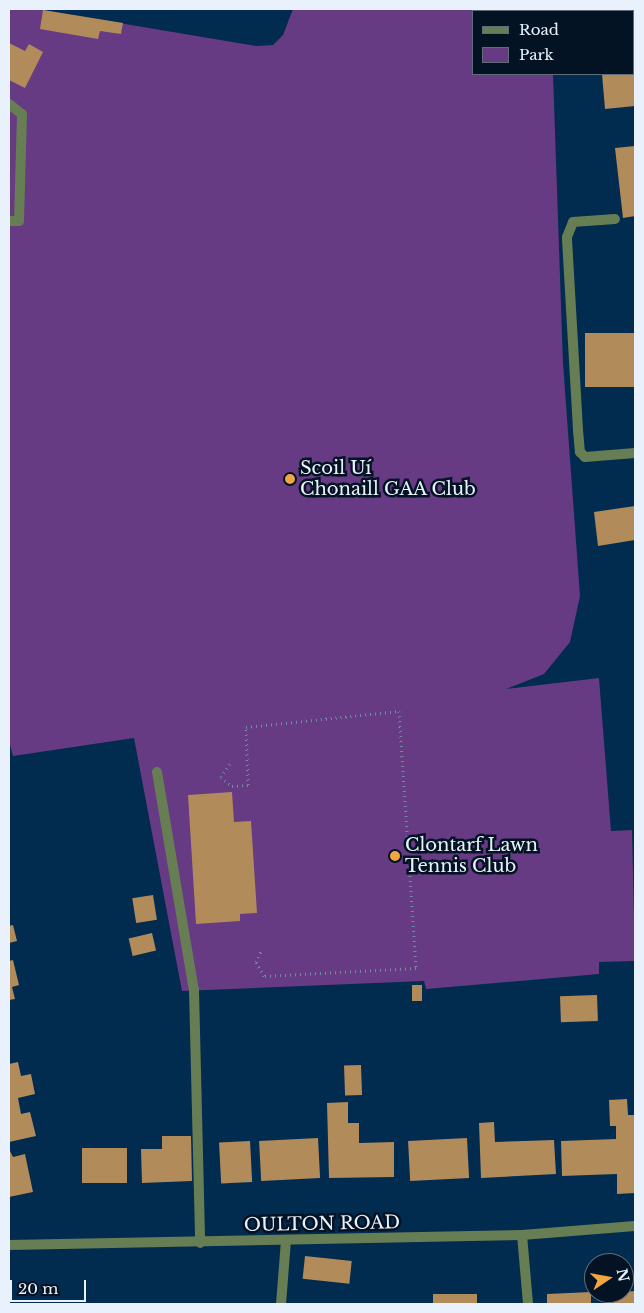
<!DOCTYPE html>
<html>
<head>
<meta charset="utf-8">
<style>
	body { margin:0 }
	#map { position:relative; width:644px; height:1313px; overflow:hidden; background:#012b4f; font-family:"Libre Baskerville",serif }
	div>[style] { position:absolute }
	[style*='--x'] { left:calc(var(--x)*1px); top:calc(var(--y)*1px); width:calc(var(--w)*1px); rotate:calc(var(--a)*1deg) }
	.green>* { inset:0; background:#673a84 }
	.building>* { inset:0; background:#b28b5b; transform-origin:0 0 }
	.path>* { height:3px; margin-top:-1.5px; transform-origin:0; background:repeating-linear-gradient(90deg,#718ba3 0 1px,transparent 0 5px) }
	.service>* { height:10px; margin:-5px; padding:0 5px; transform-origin:5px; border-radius:5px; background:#677d53 }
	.minor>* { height:10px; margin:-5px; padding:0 5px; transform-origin:5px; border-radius:5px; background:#677d53 }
	.dots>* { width:14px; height:14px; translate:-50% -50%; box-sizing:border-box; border:2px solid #041323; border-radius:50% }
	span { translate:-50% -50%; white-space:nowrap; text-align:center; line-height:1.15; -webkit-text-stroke:5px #041323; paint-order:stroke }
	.poi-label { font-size:18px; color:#e9f2fc }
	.left { translate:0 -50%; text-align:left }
	.street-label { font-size:18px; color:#e9f2fc }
	.frame { position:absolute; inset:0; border:10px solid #e9f2fc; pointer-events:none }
	.legend { position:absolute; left:472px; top:10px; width:162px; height:65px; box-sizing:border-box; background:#041323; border:1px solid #606c7a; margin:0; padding:6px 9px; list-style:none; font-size:15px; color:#e9f2fc }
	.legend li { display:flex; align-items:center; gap:10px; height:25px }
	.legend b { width:25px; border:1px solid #606c7a }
	.north { position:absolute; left:584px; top:1253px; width:50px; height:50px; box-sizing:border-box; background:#041323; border:1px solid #606c7a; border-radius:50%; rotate:78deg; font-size:14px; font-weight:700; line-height:20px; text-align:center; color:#e9f2fc }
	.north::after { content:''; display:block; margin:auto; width:18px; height:22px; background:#f1a640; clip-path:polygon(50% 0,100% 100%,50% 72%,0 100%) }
	.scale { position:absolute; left:10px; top:1280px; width:76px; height:22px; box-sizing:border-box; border:2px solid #e9f2fc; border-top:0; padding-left:6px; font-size:15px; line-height:18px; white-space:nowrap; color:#e9f2fc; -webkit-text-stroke:4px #041323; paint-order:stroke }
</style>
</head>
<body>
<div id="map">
	<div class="green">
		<i style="clip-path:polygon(9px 9px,36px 9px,256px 46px,273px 45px,283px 35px,293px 9px,549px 9px,473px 11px,473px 74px,553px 74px,563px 363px,580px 596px,570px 642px,544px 674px,506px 689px,599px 678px,611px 831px,632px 830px,635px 961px,599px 962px,599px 974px,426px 989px,424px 981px,182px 991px,134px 738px,13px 756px,9px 741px)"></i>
	</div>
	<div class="building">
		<i style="clip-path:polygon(43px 10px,123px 23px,121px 34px,100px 31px,98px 39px,40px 29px)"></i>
		<i style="clip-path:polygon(633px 34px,635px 106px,605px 109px,602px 74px,633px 74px)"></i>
		<i style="clip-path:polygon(9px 43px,25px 51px,29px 44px,43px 52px,25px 88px,9px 80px)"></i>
		<i style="clip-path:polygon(635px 146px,635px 216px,623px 218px,615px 148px)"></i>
		<i style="left:635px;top:333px;width:54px;height:50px;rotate:90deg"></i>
		<i style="clip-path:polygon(635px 506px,635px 540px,598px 546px,594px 512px)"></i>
		<i style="clip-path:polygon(232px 792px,234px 822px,251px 821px,257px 913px,240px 914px,240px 921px,196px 924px,188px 795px)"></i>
		<i style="left:153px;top:895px;width:25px;height:21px;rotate:81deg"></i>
		<i style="clip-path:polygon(13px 925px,17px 941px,9px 943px,9px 926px)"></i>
		<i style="left:152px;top:933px;width:18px;height:24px;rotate:77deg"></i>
		<i style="clip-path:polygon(13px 960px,19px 985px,12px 987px,15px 999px,9px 1000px,9px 961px)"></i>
		<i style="left:412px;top:985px;width:10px;height:16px"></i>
		<i style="left:597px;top:995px;width:26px;height:37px;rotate:88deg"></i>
		<i style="clip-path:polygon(18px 1062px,21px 1076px,31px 1074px,35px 1094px,18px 1098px,21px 1114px,30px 1112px,36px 1136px,9px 1142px,9px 1064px)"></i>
		<i style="left:361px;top:1065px;width:30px;height:17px;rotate:88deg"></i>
		<i style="clip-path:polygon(627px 1099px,628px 1115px,635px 1115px,635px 1193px,617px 1194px,617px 1174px,562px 1176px,561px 1141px,616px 1139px,616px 1126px,610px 1126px,609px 1100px)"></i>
		<i style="clip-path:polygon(348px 1102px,348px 1123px,359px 1123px,359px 1143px,394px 1142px,394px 1177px,329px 1178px,327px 1103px)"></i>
		<i style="clip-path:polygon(494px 1122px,495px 1142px,554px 1140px,556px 1174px,481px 1178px,479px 1123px)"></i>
		<i style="clip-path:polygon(162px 1136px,191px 1136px,192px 1181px,142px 1183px,141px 1149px,162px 1149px)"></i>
		<i style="left:318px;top:1138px;width:40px;height:59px;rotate:87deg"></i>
		<i style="left:467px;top:1138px;width:40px;height:59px;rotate:87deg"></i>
		<i style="left:250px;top:1141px;width:41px;height:31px;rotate:87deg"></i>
		<i style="left:82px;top:1148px;width:45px;height:35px"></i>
		<i style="clip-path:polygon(9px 1149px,13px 1157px,25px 1154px,33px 1192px,9px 1197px)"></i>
		<i style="left:305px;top:1256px;width:47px;height:23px;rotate:6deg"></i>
		<i style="clip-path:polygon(635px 1291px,635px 1304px,610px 1304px,610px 1293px)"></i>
		<i style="clip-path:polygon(591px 1292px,591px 1304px,547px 1304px,547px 1294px)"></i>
		<i style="left:477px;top:1294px;width:10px;height:44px;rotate:90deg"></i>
	</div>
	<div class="path">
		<i style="--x:230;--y:764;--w:16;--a:125"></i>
		<i style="--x:221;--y:777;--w:14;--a:39"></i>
		<i style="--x:232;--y:786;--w:16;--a:-4"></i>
		<i style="--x:248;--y:785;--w:58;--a:-92"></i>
		<i style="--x:246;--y:727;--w:154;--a:-6"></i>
		<i style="--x:399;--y:711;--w:258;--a:86.2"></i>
		<i style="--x:416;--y:968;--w:152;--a:177"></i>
		<i style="--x:264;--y:976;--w:16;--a:-120"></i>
		<i style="--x:256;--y:962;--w:14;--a:-65"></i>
	</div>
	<div class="service">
		<i style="--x:9;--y:104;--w:16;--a:38"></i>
		<i style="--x:22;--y:114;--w:107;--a:91.6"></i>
		<i style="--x:19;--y:221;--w:10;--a:180"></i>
		<i style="--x:578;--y:430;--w:193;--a:-93.3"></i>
		<i style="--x:567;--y:237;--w:16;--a:-68"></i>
		<i style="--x:573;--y:222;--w:42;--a:-4.1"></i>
		<i style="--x:157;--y:772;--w:221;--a:80.4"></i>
		<i style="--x:194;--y:990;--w:253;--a:88.6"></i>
		<i style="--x:281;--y:1304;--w:63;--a:-85.5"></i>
	</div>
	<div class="minor">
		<i style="--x:578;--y:430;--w:22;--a:85"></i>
		<i style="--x:580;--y:452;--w:7;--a:45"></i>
		<i style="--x:585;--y:457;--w:50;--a:-4.6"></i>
		<i style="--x:522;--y:1235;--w:69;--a:85"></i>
		<i style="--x:9;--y:1245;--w:513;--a:-1.12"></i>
		<i style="--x:522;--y:1235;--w:113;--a:-4.6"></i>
	</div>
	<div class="dots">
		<i style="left:290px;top:479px;background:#f1a640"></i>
		<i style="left:395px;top:856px;background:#f1a640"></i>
	</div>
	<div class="poi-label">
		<span class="left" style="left:300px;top:479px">Scoil Uí<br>Chonaill GAA Club</span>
		<span class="left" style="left:405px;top:856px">Clontarf Lawn<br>Tennis Club</span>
	</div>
	<div class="street-label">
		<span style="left:322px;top:1224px;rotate:-1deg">OULTON ROAD</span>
	</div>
	<div class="frame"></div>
	<ul class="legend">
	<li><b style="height:6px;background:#677d53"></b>Road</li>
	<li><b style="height:14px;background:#673a84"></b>Park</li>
	</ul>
	<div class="north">N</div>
	<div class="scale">20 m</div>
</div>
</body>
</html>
